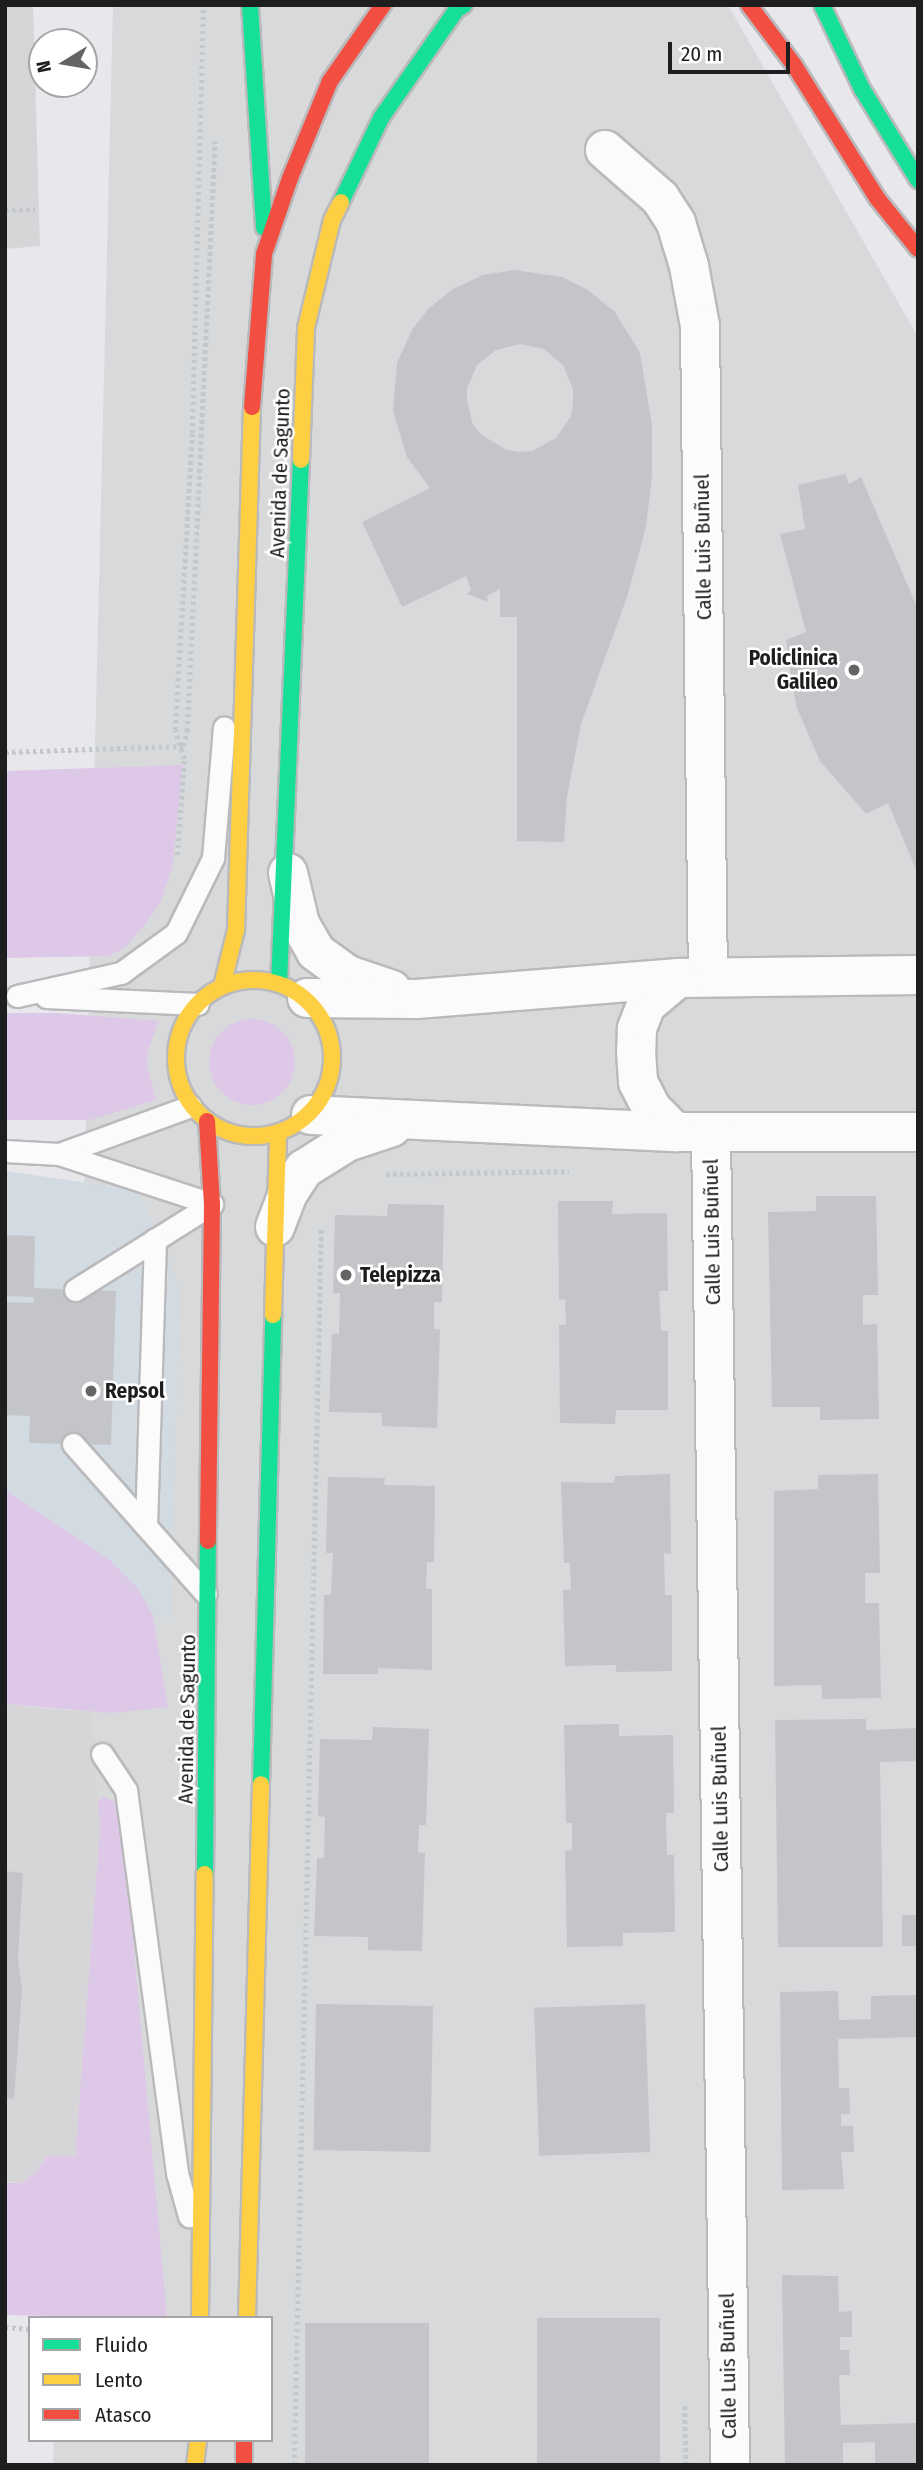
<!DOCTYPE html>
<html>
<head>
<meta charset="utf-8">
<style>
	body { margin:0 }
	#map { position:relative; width:923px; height:2470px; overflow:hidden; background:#e7e7ec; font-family:"Fira Sans Condensed",sans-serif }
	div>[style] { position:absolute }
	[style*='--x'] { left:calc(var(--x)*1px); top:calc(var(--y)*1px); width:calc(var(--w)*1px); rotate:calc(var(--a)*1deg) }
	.residential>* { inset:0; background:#d8d9db }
	.commercial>* { inset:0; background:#d2dbe1 }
	.grass>* { inset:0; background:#dec8e8 }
	.round { border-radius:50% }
	.parking>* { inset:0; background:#d6d6d8 }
	.building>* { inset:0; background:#c4c5c9; transform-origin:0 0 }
	.path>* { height:4.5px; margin-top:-2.25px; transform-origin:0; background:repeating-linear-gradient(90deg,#c1c9ce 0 3.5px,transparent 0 7px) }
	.roads { filter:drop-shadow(2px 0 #bababc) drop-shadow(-2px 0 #bababc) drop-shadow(0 2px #bababc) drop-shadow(0 -2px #bababc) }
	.lane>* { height:21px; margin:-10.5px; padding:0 10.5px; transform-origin:10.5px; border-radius:10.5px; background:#fbfbfc }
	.street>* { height:38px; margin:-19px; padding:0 19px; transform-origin:19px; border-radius:19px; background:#fbfbfc }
	.fast>* { height:16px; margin:-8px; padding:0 8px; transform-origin:8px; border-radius:8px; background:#16e098 }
	.slow>* { height:16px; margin:-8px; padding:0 8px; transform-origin:8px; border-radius:8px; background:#ffcf43 }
	.slow>.ring { margin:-8px; padding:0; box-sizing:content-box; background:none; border:16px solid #ffcf43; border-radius:50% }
	.jam>* { height:16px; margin:-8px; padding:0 8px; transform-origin:8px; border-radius:8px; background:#f24e42 }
	.dots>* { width:19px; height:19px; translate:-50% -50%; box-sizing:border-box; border:4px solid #fff; border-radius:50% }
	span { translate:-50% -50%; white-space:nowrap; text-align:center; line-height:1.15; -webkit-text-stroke:5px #fff; paint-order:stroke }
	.street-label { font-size:21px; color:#1e1e1e }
	.poi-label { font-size:21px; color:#1e1e1e; font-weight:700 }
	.right { translate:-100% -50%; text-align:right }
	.left { translate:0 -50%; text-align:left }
	.frame { position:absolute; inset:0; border:7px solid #1e1e1e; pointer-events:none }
	.legend { position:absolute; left:28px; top:2316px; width:245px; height:126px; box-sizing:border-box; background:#fff; border:2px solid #a5a5a5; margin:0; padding:9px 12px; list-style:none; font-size:21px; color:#1e1e1e }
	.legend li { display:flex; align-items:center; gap:14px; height:35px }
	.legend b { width:35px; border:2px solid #a5a5a5 }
	.north { position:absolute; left:28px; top:28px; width:70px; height:70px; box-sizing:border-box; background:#fff; border:2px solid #a5a5a5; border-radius:50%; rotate:259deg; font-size:19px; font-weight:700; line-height:28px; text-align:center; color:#1e1e1e }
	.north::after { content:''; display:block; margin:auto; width:24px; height:32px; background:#646466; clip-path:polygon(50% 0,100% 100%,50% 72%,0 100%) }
	.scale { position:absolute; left:668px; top:42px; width:122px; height:32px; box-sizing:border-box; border:4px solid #1e1e1e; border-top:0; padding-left:9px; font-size:21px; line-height:24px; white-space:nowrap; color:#1e1e1e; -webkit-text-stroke:5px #fff; paint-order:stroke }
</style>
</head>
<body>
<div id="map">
	<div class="residential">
		<i style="clip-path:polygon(113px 5px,728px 5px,918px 337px,918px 2465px,53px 2465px,54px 2440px,271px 2440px,271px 2318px,57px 2318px)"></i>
	</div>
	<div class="commercial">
		<i style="clip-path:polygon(5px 1171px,136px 1190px,159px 1236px,180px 1291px,170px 1619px,153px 1615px,138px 1589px,111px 1561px,5px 1490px)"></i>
	</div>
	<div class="grass">
		<i style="clip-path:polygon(183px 765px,172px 869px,160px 903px,145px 925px,124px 948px,109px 956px,5px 958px,5px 771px)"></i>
		<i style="clip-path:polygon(5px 1013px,57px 1013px,159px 1021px,148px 1050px,147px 1066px,156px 1100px,90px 1120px,5px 1120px)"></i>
		<i class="round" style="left:209px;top:1019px;width:86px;height:86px"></i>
		<i style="clip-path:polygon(5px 1490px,111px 1561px,138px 1589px,153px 1615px,168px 1707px,112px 1713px,5px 1704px)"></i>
		<i style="clip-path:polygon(105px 1797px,121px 1805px,167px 2318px,5px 2315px,5px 2183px,21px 2183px,37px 2171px,47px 2155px,75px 2157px,100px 1828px,95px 1801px)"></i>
	</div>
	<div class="parking">
		<i style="clip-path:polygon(5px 5px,33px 5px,40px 246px,5px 249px)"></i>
		<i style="clip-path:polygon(5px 1704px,91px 1712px,100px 1828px,75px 2157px,47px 2155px,37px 2171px,21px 2183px,5px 2182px)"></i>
	</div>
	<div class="building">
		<i style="clip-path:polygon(evenodd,514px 270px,562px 277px,588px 290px,615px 312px,640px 353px,652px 426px,652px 476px,646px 527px,627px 597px,581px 724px,567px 797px,564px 842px,517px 841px,517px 617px,500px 617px,500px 589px,487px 596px,488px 602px,467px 594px,471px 590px,466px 576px,402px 607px,362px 522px,430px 488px,407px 457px,393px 411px,397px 363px,412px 330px,428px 309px,453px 289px,483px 275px,514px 270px,520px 344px,544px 349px,563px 365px,573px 389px,573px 403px,571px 416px,556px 438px,532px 451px,518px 452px,505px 449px,482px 435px,473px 425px,467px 400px,467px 388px,477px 365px,496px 350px,520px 344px)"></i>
		<i style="clip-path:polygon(845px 474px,849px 484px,861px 477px,918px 609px,918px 874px,888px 803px,866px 814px,820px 761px,797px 708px,792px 684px,786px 640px,806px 632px,780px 534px,805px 529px,798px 485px)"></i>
		<i style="clip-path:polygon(816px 1196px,876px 1196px,878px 1295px,863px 1295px,863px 1325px,877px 1324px,879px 1419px,820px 1420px,820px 1407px,772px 1407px,768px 1212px,816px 1211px)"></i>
		<i style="clip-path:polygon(558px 1201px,613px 1201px,612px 1214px,667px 1213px,668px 1291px,659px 1291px,661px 1331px,668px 1331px,668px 1410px,616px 1410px,615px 1424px,560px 1423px,559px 1325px,566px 1325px,565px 1299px,559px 1300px)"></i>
		<i style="clip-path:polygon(388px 1204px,444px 1205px,442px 1302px,434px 1302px,434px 1329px,440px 1329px,437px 1428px,382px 1426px,382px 1413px,329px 1412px,332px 1334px,339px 1334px,340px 1293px,333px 1293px,335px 1215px,387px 1216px)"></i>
		<i style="clip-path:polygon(5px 1235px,35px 1236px,34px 1288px,116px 1291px,111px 1445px,29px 1443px,30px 1416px,5px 1415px,5px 1302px,33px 1303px,34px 1297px,5px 1296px)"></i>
		<i style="clip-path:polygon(670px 1474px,671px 1554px,664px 1553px,665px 1595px,672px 1595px,672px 1671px,616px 1672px,616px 1665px,565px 1666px,563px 1590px,571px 1590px,570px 1563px,564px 1563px,561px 1482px,614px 1483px,615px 1476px)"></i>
		<i style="clip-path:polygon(878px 1474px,880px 1573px,865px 1573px,865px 1603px,879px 1603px,881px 1698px,822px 1699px,822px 1685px,774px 1686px,774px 1491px,818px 1489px,818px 1475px)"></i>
		<i style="clip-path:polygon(328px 1477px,385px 1478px,384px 1485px,435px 1486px,434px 1562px,427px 1562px,426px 1589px,432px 1589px,432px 1670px,378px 1668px,378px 1674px,323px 1674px,324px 1595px,331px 1595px,333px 1553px,326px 1553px)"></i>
		<i style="clip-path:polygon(866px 1719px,866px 1730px,918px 1728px,918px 1761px,880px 1762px,883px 1947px,778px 1947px,775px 1720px)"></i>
		<i style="clip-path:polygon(619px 1724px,619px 1736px,673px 1735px,674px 1813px,666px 1813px,667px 1855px,674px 1855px,675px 1932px,623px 1933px,623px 1946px,567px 1947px,565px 1851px,572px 1850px,572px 1823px,566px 1823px,564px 1725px)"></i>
		<i style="clip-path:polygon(373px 1727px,429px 1729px,426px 1825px,419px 1825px,418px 1852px,425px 1853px,422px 1951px,368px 1950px,368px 1937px,314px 1936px,317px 1858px,324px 1858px,325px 1817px,318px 1816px,320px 1739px,372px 1740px)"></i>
		<i style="clip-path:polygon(5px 1871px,23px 1873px,18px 1959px,22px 1990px,14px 2099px,5px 2098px)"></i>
		<i style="left:918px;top:1915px;width:31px;height:16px;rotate:90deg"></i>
		<i style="clip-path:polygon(838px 1991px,839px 2020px,871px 2019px,871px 1996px,918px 1995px,918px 2037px,838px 2039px,839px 2088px,849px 2088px,850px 2114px,841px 2114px,841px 2126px,853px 2126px,854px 2152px,841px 2152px,844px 2189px,782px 2190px,780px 1992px)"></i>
		<i style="left:316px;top:2004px;width:117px;height:146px;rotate:1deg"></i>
		<i style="left:645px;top:2004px;width:148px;height:111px;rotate:88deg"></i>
		<i style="clip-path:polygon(782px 2275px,838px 2276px,839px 2312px,852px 2311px,852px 2337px,840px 2337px,840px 2350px,849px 2350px,850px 2375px,839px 2375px,841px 2425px,918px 2423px,918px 2465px,875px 2465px,875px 2442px,843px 2443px,843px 2465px,785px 2465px)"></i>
		<i style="left:537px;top:2318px;width:123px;height:147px"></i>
		<i style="left:305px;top:2323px;width:124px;height:142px"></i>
	</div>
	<div class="path">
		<i style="--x:5;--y:210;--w:30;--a:-2"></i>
		<i style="--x:5;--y:752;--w:178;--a:-1.9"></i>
		<i style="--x:183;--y:746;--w:16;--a:-75"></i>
		<i style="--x:187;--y:731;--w:590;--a:-87.28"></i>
		<i style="--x:177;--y:855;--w:96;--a:-85.8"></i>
		<i style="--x:184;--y:759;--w:30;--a:-107"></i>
		<i style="--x:175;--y:730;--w:297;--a:-86.7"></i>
		<i style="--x:192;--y:433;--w:428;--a:-88.5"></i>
		<i style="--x:386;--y:1174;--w:183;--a:-0.9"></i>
		<i style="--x:5;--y:2327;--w:25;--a:5"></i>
		<i style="--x:685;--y:2406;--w:59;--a:89"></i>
		<i style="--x:294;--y:2465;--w:1238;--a:-88.75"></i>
	</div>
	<div class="roads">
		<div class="lane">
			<i style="--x:17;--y:996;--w:107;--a:-12.5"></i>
			<i style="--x:121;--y:973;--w:68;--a:-36"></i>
			<i style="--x:176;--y:933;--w:84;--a:-63.7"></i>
			<i style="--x:213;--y:858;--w:131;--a:-85.2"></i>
			<i style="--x:46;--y:997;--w:152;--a:2.6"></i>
			<i style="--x:5;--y:1151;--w:54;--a:3.2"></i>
			<i style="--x:59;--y:1154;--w:140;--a:-20"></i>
			<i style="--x:59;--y:1154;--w:161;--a:18.1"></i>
			<i style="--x:75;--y:1290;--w:162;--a:-32.1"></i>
			<i style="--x:73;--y:1444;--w:200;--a:48.4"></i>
			<i style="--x:146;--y:1526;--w:287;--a:-88.2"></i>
			<i style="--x:102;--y:1754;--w:43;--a:56.3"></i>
			<i style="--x:126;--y:1790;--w:386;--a:82.4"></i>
			<i style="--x:177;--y:2173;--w:45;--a:74.4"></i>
		</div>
		<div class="street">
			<i style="--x:605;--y:150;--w:73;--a:41.1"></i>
			<i style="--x:660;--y:198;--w:30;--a:57"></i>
			<i style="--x:676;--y:223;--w:45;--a:73.2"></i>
			<i style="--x:689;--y:266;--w:61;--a:79.6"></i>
			<i style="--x:700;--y:326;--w:651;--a:89.3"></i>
			<i style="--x:288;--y:873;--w:52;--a:76.8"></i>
			<i style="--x:300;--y:924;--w:32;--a:60"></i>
			<i style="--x:316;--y:952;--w:39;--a:36"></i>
			<i style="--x:348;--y:975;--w:46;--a:18.8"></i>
			<i style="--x:918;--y:975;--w:240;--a:179.3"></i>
			<i style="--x:678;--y:978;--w:42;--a:139.8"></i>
			<i style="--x:646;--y:1005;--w:26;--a:111"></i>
			<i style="--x:637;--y:1029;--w:23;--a:92"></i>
			<i style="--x:636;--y:1052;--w:30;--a:86"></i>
			<i style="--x:638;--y:1082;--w:30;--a:63"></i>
			<i style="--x:652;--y:1109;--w:33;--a:45"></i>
			<i style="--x:675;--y:1132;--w:243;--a:0"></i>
			<i style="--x:307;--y:998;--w:110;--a:0.5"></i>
			<i style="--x:417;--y:999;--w:262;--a:-4.6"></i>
			<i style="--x:311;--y:1115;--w:364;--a:2.7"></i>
			<i style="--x:711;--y:1134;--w:1331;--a:89.18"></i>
			<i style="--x:275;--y:1227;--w:34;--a:-69"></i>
			<i style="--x:287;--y:1195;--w:31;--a:-57"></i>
			<i style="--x:304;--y:1169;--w:51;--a:-32.1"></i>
			<i style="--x:347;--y:1142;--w:47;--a:-18.4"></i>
		</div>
		<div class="fast">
			<i style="--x:250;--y:5;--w:223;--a:86.4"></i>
			<i style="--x:822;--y:5;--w:93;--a:64.5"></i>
			<i style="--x:862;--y:89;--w:107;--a:58.4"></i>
			<i style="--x:341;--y:202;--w:93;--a:-64.5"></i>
			<i style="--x:381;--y:118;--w:133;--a:-55.1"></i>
			<i style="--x:457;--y:9;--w:8;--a:-30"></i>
			<i style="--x:279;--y:984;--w:524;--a:-87.6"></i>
			<i style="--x:261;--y:1784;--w:469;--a:-88.5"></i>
			<i style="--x:205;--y:1874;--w:333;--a:-89.5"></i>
		</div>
		<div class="slow">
			<i style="--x:301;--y:460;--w:132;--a:-87.8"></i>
			<i style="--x:306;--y:328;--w:111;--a:-76.5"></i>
			<i style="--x:332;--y:220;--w:20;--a:-63"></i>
			<i class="ring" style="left:176px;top:980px;width:140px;height:140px"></i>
			<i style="--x:222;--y:986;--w:58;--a:-76"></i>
			<i style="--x:236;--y:930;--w:523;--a:-88.25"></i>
			<i style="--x:273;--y:1315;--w:181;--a:-88.4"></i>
			<i style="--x:200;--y:2318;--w:444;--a:-89.4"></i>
			<i style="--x:247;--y:2318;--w:534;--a:-88.5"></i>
			<i style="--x:195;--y:2465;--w:25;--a:-83"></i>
		</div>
		<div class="jam">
			<i style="--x:749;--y:5;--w:75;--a:53.1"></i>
			<i style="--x:794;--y:65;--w:157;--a:58"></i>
			<i style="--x:877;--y:198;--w:65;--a:51.2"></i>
			<i style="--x:252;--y:407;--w:153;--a:-85.5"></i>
			<i style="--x:264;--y:254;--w:80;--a:-71.1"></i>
			<i style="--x:290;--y:178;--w:105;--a:-67.6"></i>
			<i style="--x:330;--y:81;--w:93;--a:-55.1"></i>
			<i style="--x:207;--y:1121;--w:83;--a:86.6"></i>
			<i style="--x:212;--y:1204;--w:337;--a:90.7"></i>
			<i style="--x:244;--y:2440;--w:25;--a:90"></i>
		</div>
	</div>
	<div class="dots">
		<i style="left:854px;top:670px;background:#646466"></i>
		<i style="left:346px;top:1275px;background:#646466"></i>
		<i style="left:91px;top:1391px;background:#646466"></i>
	</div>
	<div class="street-label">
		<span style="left:280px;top:473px;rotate:-88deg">Avenida de Sagunto</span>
		<span style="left:703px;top:547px;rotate:-91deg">Calle Luis Buñuel</span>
		<span style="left:712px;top:1232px;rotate:-91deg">Calle Luis Buñuel</span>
		<span style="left:187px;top:1719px;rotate:-89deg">Avenida de Sagunto</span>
		<span style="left:720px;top:1799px;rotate:-91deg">Calle Luis Buñuel</span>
		<span style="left:728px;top:2366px;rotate:-91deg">Calle Luis Buñuel</span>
	</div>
	<div class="poi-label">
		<span class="right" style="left:838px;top:670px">Policlinica<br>Galileo</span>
		<span class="left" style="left:360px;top:1275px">Telepizza</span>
		<span class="left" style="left:105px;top:1391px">Repsol</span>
	</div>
	<div class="frame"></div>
	<ul class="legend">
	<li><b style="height:9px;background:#16e098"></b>Fluido</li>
	<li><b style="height:9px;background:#ffcf43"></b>Lento</li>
	<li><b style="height:9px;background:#f24e42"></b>Atasco</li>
	</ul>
	<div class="north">N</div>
	<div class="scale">20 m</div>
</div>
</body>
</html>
